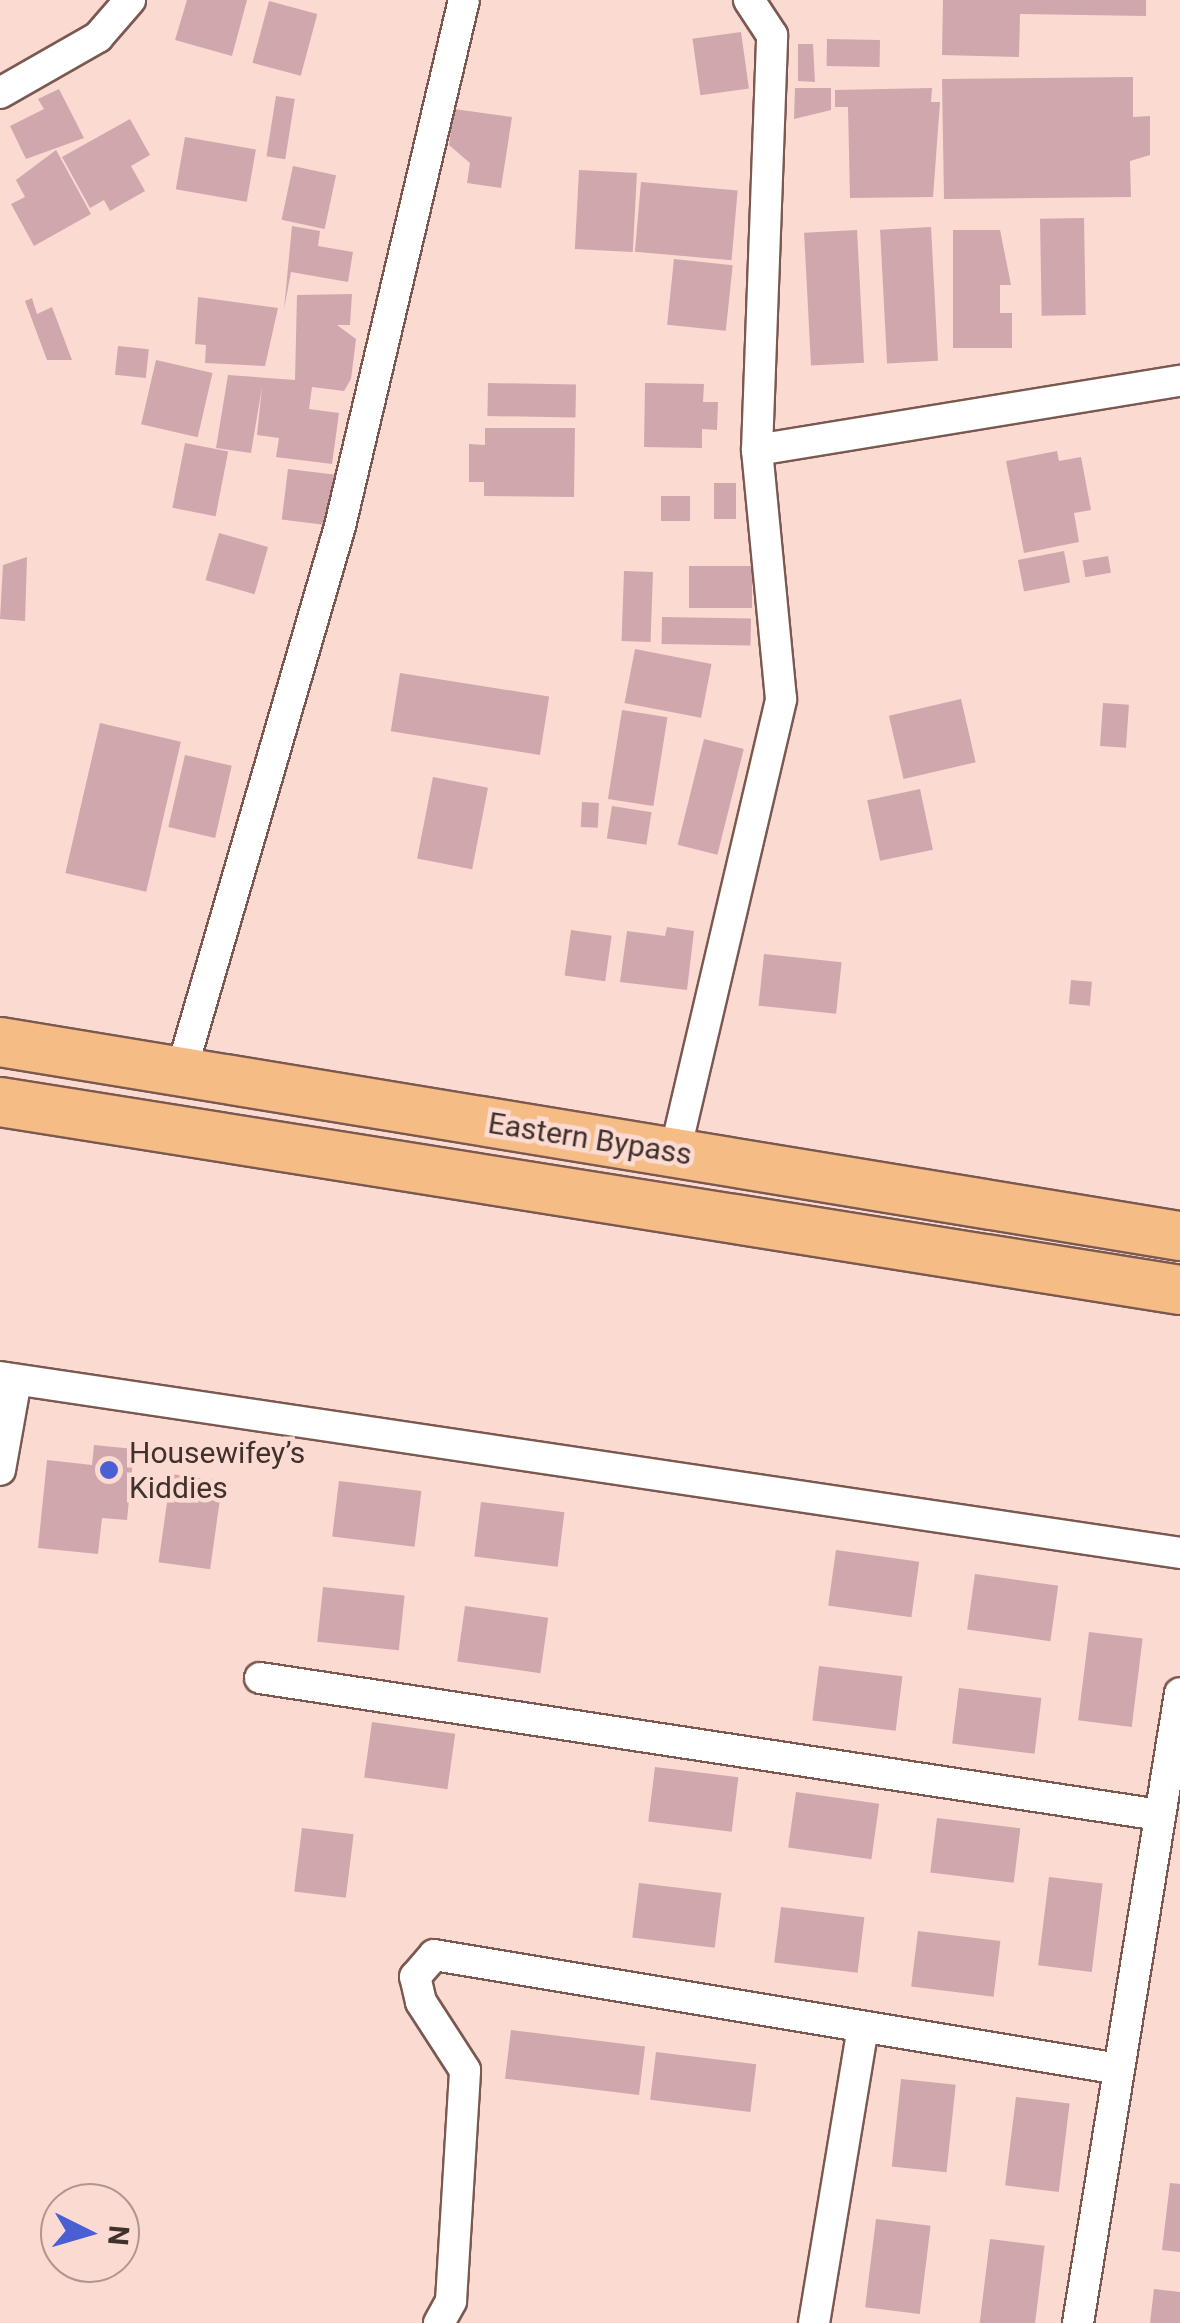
<!DOCTYPE html>
<html>
<head>
<meta charset="utf-8">
<style>
	body { margin:0 }
	#map { position:relative; width:1180px; height:2323px; overflow:hidden; background:#fbdad2; font-family:Roboto,sans-serif }
	div>[style] { position:absolute }
	[style*='--x'] { left:calc(var(--x)*1px); top:calc(var(--y)*1px); width:calc(var(--w)*1px); rotate:calc(var(--a)*1deg) }
	.building>* { inset:0; background:#d0a7ac; transform-origin:0 0 }
	.roads { filter:drop-shadow(2px 0 #7b5950) drop-shadow(-2px 0 #7b5950) drop-shadow(0 2px #7b5950) drop-shadow(0 -2px #7b5950) }
	.street>* { height:30px; margin:-15px; padding:0 15px; transform-origin:15px; border-radius:15px; background:#fff }
	.primary>* { height:48px; margin:-24px; padding:0 24px; transform-origin:24px; border-radius:24px; background:#f5bc85 }
	.dots>* { width:28px; height:28px; translate:-50% -50%; box-sizing:border-box; border:5px solid #fbdad2; border-radius:50% }
	span { translate:-50% -50%; white-space:nowrap; text-align:center; line-height:1.15; -webkit-text-stroke:9px #fbdad2; paint-order:stroke }
	.street-label { font-size:30px; color:#41312d }
	.poi-label { font-size:30px; color:#41312d }
	.left { translate:0 -50%; text-align:left }
	.north { position:absolute; left:40px; top:2183px; width:100px; height:100px; box-sizing:border-box; background:#fbdad2; border:2px solid #b19690; border-radius:50%; rotate:95deg; font-size:28px; font-weight:700; line-height:40px; text-align:center; color:#41312d }
	.north::after { content:''; display:block; margin:auto; width:35px; height:45px; background:#4a5fd4; clip-path:polygon(50% 0,100% 100%,50% 72%,0 100%) }
</style>
</head>
<body>
<div id="map">
	<div class="building">
		<i style="clip-path:polygon(187px 0,247px 0,232px 56px,175px 40px)"></i>
		<i style="clip-path:polygon(943px 0,1146px 0,1146px 16px,1020px 14px,1019px 57px,942px 55px)"></i>
		<i style="left:269px;top:1px;width:50px;height:64px;rotate:15deg"></i>
		<i style="left:741px;top:32px;width:57px;height:49px;rotate:82deg"></i>
		<i style="left:827px;top:39px;width:53px;height:27px;rotate:1deg"></i>
		<i style="clip-path:polygon(798px 44px,813px 44px,815px 82px,798px 81px)"></i>
		<i style="clip-path:polygon(1133px 77px,1133px 117px,1150px 116px,1150px 155px,1130px 161px,1131px 197px,944px 199px,942px 79px)"></i>
		<i style="clip-path:polygon(795px 88px,831px 88px,831px 110px,794px 119px)"></i>
		<i style="clip-path:polygon(932px 88px,931px 102px,940px 102px,933px 197px,850px 198px,848px 107px,835px 107px,835px 90px)"></i>
		<i style="clip-path:polygon(59px 89px,84px 138px,26px 159px,10px 126px,44px 109px,38px 99px)"></i>
		<i style="left:276px;top:96px;width:19px;height:61px;rotate:9deg"></i>
		<i style="clip-path:polygon(454px 109px,512px 117px,501px 188px,467px 183px,470px 163px,449px 145px)"></i>
		<i style="clip-path:polygon(130px 119px,150px 155px,131px 166px,145px 191px,110px 211px,104px 200px,90px 208px,62px 157px)"></i>
		<i style="left:185px;top:137px;width:72px;height:53px;rotate:10deg"></i>
		<i style="clip-path:polygon(56px 150px,91px 214px,34px 246px,11px 204px,25px 197px,16px 180px)"></i>
		<i style="left:293px;top:166px;width:44px;height:55px;rotate:12deg"></i>
		<i style="left:579px;top:170px;width:58px;height:79px;rotate:3deg"></i>
		<i style="left:641px;top:182px;width:97px;height:70px;rotate:5deg"></i>
		<i style="left:1084px;top:218px;width:97px;height:44px;rotate:89deg"></i>
		<i style="clip-path:polygon(292px 226px,320px 231px,318px 246px,353px 252px,348px 282px,291px 272px,284px 309px)"></i>
		<i style="left:931px;top:227px;width:134px;height:51px;rotate:87deg"></i>
		<i style="left:857px;top:230px;width:133px;height:53px;rotate:87deg"></i>
		<i style="clip-path:polygon(953px 230px,1000px 230px,1011px 285px,1000px 285px,1000px 313px,1012px 313px,1012px 348px,953px 348px)"></i>
		<i style="left:674px;top:259px;width:59px;height:66px;rotate:6deg"></i>
		<i style="clip-path:polygon(352px 294px,350px 325px,337px 325px,356px 339px,351px 379px,344px 391px,312px 387px,309px 409px,339px 413px,332px 464px,276px 457px,279px 438px,257px 435px,262px 387px,251px 453px,216px 448px,228px 375px,295px 380px,297px 295px)"></i>
		<i style="clip-path:polygon(198px 297px,278px 308px,265px 366px,205px 363px,206px 345px,195px 344px)"></i>
		<i style="clip-path:polygon(32px 298px,37px 314px,52px 307px,72px 360px,47px 360px,25px 301px)"></i>
		<i style="left:118px;top:346px;width:31px;height:29px;rotate:6deg"></i>
		<i style="left:156px;top:360px;width:58px;height:66px;rotate:13deg"></i>
		<i style="left:488px;top:383px;width:88px;height:33px;rotate:1deg"></i>
		<i style="clip-path:polygon(645px 383px,704px 384px,703px 402px,718px 402px,717px 430px,702px 429px,702px 448px,644px 447px)"></i>
		<i style="clip-path:polygon(485px 428px,575px 428px,574px 497px,484px 496px,484px 482px,469px 482px,469px 444px,485px 445px)"></i>
		<i style="left:185px;top:443px;width:44px;height:66px;rotate:11deg"></i>
		<i style="clip-path:polygon(1057px 451px,1059px 461px,1081px 457px,1091px 510px,1074px 513px,1079px 542px,1024px 553px,1006px 461px)"></i>
		<i style="left:288px;top:469px;width:50px;height:51px;rotate:7deg"></i>
		<i style="left:714px;top:483px;width:22px;height:36px"></i>
		<i style="left:661px;top:496px;width:29px;height:25px"></i>
		<i style="left:219px;top:533px;width:51px;height:49px;rotate:16deg"></i>
		<i style="left:1064px;top:551px;width:32px;height:47px;rotate:79deg"></i>
		<i style="left:1108px;top:556px;width:17px;height:26px;rotate:80deg"></i>
		<i style="clip-path:polygon(27px 557px,25px 621px,0 619px,3px 565px)"></i>
		<i style="left:689px;top:566px;width:63px;height:42px"></i>
		<i style="left:624px;top:571px;width:29px;height:70px;rotate:2deg"></i>
		<i style="left:662px;top:617px;width:89px;height:27px;rotate:1deg"></i>
		<i style="left:635px;top:649px;width:78px;height:55px;rotate:11deg"></i>
		<i style="left:400px;top:673px;width:151px;height:59px;rotate:9deg"></i>
		<i style="left:961px;top:699px;width:65px;height:74px;rotate:77deg"></i>
		<i style="left:1103px;top:703px;width:26px;height:43px;rotate:4deg"></i>
		<i style="left:622px;top:710px;width:46px;height:90px;rotate:9deg"></i>
		<i style="left:100px;top:723px;width:83px;height:154px;rotate:13deg"></i>
		<i style="left:704px;top:739px;width:41px;height:109px;rotate:14deg"></i>
		<i style="left:185px;top:755px;width:48px;height:74px;rotate:13deg"></i>
		<i style="left:433px;top:777px;width:56px;height:83px;rotate:11deg"></i>
		<i style="left:920px;top:789px;width:62px;height:54px;rotate:78deg"></i>
		<i style="left:582px;top:802px;width:17px;height:25px;rotate:3deg"></i>
		<i style="left:612px;top:806px;width:40px;height:33px;rotate:9deg"></i>
		<i style="clip-path:polygon(667px 927px,694px 931px,687px 990px,620px 982px,627px 931px,665px 936px)"></i>
		<i style="left:571px;top:930px;width:41px;height:46px;rotate:8deg"></i>
		<i style="left:764px;top:954px;width:78px;height:52px;rotate:6deg"></i>
		<i style="left:1071px;top:980px;width:21px;height:24px;rotate:5deg"></i>
		<i style="clip-path:polygon(94px 1445px,134px 1449px,127px 1520px,102px 1518px,98px 1554px,38px 1548px,47px 1460px,92px 1465px)"></i>
		<i style="left:171px;top:1474px;width:52px;height:89px;rotate:8deg"></i>
		<i style="left:339px;top:1481px;width:83px;height:56px;rotate:7deg"></i>
		<i style="left:481px;top:1502px;width:84px;height:55px;rotate:7deg"></i>
		<i style="left:836px;top:1550px;width:84px;height:56px;rotate:8deg"></i>
		<i style="left:975px;top:1574px;width:84px;height:56px;rotate:8deg"></i>
		<i style="left:323px;top:1587px;width:82px;height:55px;rotate:6deg"></i>
		<i style="left:465px;top:1606px;width:84px;height:56px;rotate:8deg"></i>
		<i style="left:1089px;top:1632px;width:54px;height:89px;rotate:7deg"></i>
		<i style="left:819px;top:1666px;width:84px;height:55px;rotate:7deg"></i>
		<i style="left:959px;top:1688px;width:83px;height:56px;rotate:7deg"></i>
		<i style="left:372px;top:1722px;width:84px;height:56px;rotate:8deg"></i>
		<i style="left:655px;top:1767px;width:84px;height:55px;rotate:7deg"></i>
		<i style="left:796px;top:1792px;width:84px;height:56px;rotate:8deg"></i>
		<i style="left:937px;top:1818px;width:84px;height:55px;rotate:7deg"></i>
		<i style="left:302px;top:1828px;width:52px;height:64px;rotate:7deg"></i>
		<i style="left:1049px;top:1877px;width:54px;height:89px;rotate:7deg"></i>
		<i style="left:639px;top:1883px;width:83px;height:55px;rotate:7deg"></i>
		<i style="left:781px;top:1907px;width:84px;height:56px;rotate:7deg"></i>
		<i style="left:918px;top:1931px;width:83px;height:56px;rotate:7deg"></i>
		<i style="left:511px;top:2030px;width:135px;height:49px;rotate:7deg"></i>
		<i style="left:656px;top:2052px;width:101px;height:48px;rotate:7deg"></i>
		<i style="left:901px;top:2079px;width:55px;height:88px;rotate:6deg"></i>
		<i style="left:1016px;top:2097px;width:54px;height:89px;rotate:7deg"></i>
		<i style="clip-path:polygon(1170px 2183px,1180px 2184px,1180px 2252px,1162px 2250px)"></i>
		<i style="left:876px;top:2219px;width:55px;height:89px;rotate:7deg"></i>
		<i style="left:990px;top:2239px;width:55px;height:85px;rotate:7deg"></i>
		<i style="clip-path:polygon(1154px 2289px,1180px 2292px,1180px 2323px,1150px 2323px)"></i>
	</div>
	<div class="roads">
		<div class="street">
			<i style="--x:0;--y:93;--w:113;--a:-29.7"></i>
			<i style="--x:98;--y:37;--w:49;--a:-49.1"></i>
			<i style="--x:757;--y:450;--w:429;--a:-9.3"></i>
			<i style="--x:181;--y:1072;--w:569;--a:-73.76"></i>
			<i style="--x:340;--y:526;--w:540;--a:-76.74"></i>
			<i style="--x:675;--y:1152;--w:465;--a:-76.8"></i>
			<i style="--x:781;--y:699;--w:250;--a:-95.5"></i>
			<i style="--x:757;--y:450;--w:415;--a:-87.9"></i>
			<i style="--x:772;--y:35;--w:42;--a:-123.3"></i>
			<i style="--x:0;--y:1377;--w:1193;--a:8.48"></i>
			<i style="--x:0;--y:1470;--w:91;--a:-79.9"></i>
			<i style="--x:260;--y:1678;--w:910;--a:8.66"></i>
			<i style="--x:439;--y:2323;--w:25;--a:-61"></i>
			<i style="--x:451;--y:2301;--w:231;--a:-86.5"></i>
			<i style="--x:465;--y:2070;--w:81;--a:-122.9"></i>
			<i style="--x:421;--y:2002;--w:26;--a:-103"></i>
			<i style="--x:415;--y:1977;--w:29;--a:-49"></i>
			<i style="--x:434;--y:1955;--w:694;--a:9.45"></i>
			<i style="--x:814;--y:2323;--w:300;--a:-80.6"></i>
			<i style="--x:1078;--y:2323;--w:638;--a:-80.8"></i>
		</div>
		<div class="primary">
			<i style="--x:0;--y:1042;--w:1196;--a:9.34"></i>
			<i style="--x:0;--y:1102;--w:1195;--a:9.05"></i>
		</div>
	</div>
	<div class="dots">
		<i style="left:109px;top:1470px;background:#4a5fd4"></i>
	</div>
	<div class="street-label">
		<span style="left:590px;top:1139px;rotate:9deg">Eastern Bypass</span>
	</div>
	<div class="poi-label">
		<span class="left" style="left:129px;top:1470px">Housewifey’s<br>Kiddies</span>
	</div>
	<div class="north">N</div>
</div>
</body>
</html>
